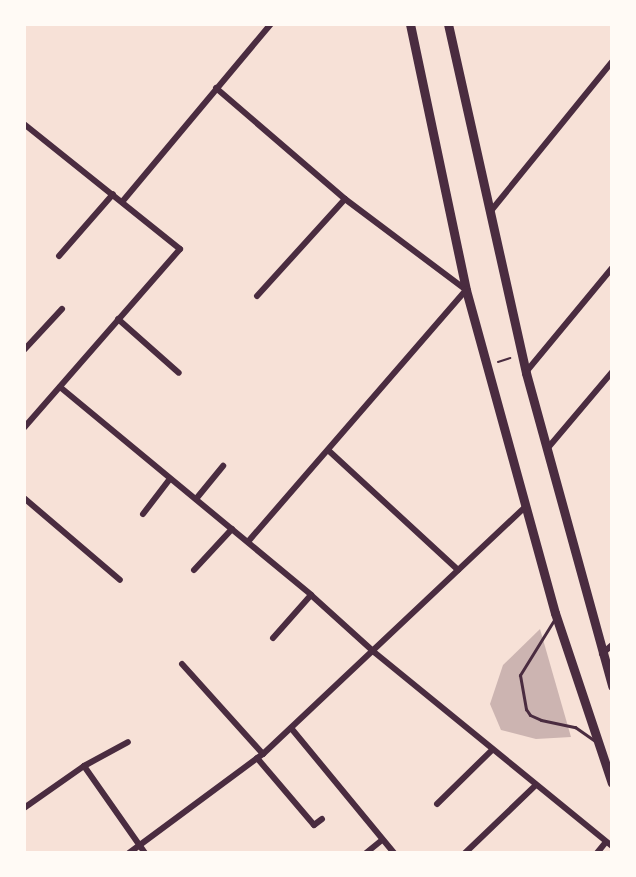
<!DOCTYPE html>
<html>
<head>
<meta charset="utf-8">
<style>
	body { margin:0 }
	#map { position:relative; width:636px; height:877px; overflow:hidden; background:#f7e1d7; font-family:Signika,sans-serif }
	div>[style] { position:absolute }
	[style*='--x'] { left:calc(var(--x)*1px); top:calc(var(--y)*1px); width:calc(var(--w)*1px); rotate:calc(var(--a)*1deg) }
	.building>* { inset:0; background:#ccb4b1 }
	.path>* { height:2px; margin:-1px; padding:0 1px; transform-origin:1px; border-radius:1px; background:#4a2c40 }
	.service>* { height:3px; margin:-1.5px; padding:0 1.5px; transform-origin:1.5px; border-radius:1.5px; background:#4a2c40 }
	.minor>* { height:6px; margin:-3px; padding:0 3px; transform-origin:3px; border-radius:3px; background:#4a2c40 }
	.primary>* { height:9px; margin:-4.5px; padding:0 4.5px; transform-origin:4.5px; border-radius:4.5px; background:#4a2c40 }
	span { translate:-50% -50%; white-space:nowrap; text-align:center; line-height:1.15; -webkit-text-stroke:6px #fffaf5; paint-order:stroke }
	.frame { position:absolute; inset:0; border:26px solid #fffaf5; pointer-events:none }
</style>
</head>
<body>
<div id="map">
	<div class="building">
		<i style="clip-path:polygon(540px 629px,571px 737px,536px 739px,501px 730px,490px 704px,503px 665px)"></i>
	</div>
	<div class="path">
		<i style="--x:498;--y:362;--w:13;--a:-18"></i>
	</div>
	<div class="service">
		<i style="--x:554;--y:620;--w:65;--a:121.7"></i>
		<i style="--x:520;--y:675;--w:35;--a:80"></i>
		<i style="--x:526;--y:709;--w:7;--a:56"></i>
		<i style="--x:530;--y:715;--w:12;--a:24"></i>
		<i style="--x:541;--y:720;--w:35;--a:12"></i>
		<i style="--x:575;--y:727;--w:24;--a:35"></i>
	</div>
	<div class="minor">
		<i style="--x:216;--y:88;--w:170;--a:40.7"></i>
		<i style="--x:345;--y:199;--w:151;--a:36.9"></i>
		<i style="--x:466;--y:290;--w:333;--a:130.9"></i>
		<i style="--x:24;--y:124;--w:200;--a:38.7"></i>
		<i style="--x:180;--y:249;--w:237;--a:131.1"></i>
		<i style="--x:122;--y:202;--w:232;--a:-50.1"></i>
		<i style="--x:490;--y:212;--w:193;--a:-50.9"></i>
		<i style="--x:59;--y:256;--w:82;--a:-48.9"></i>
		<i style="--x:257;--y:296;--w:131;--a:-47.8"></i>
		<i style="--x:118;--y:319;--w:81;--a:41.5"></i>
		<i style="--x:24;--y:350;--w:56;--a:-47.2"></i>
		<i style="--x:526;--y:372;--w:135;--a:-50.4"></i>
		<i style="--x:60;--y:387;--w:326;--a:39.6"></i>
		<i style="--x:311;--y:595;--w:85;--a:42.1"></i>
		<i style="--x:374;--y:652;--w:307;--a:39.2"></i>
		<i style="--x:547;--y:449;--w:101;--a:-49.8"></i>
		<i style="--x:328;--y:450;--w:177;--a:42.7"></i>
		<i style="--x:24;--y:498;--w:126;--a:40.5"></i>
		<i style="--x:196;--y:499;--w:43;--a:-50.7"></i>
		<i style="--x:143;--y:514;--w:43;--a:-52.6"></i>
		<i style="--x:194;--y:570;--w:56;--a:-47.2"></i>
		<i style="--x:273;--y:638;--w:57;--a:-48.5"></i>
		<i style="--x:602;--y:654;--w:13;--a:-42"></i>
		<i style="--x:182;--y:664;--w:121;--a:48"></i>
		<i style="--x:291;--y:728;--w:162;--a:50.5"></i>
		<i style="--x:257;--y:758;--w:88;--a:49.6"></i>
		<i style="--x:314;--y:825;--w:10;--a:-37"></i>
		<i style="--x:84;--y:766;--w:106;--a:55"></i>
		<i style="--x:437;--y:804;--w:77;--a:-44.5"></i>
		<i style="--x:24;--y:808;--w:73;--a:-35"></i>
		<i style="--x:84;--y:766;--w:50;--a:-28.6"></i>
		<i style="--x:129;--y:853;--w:167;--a:-36.5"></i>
		<i style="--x:263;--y:754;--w:361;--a:-43.3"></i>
		<i style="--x:366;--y:853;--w:21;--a:-39"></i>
		<i style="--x:465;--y:853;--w:98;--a:-43.8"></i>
		<i style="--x:597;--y:853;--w:14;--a:-51"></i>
	</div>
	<div class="primary">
		<i style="--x:410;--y:24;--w:272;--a:78.1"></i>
		<i style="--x:466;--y:290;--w:335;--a:74.6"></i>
		<i style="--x:555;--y:613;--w:179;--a:71.5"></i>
		<i style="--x:448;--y:24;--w:358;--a:77.4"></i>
		<i style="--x:526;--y:373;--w:325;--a:74.6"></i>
	</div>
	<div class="frame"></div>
</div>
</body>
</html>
